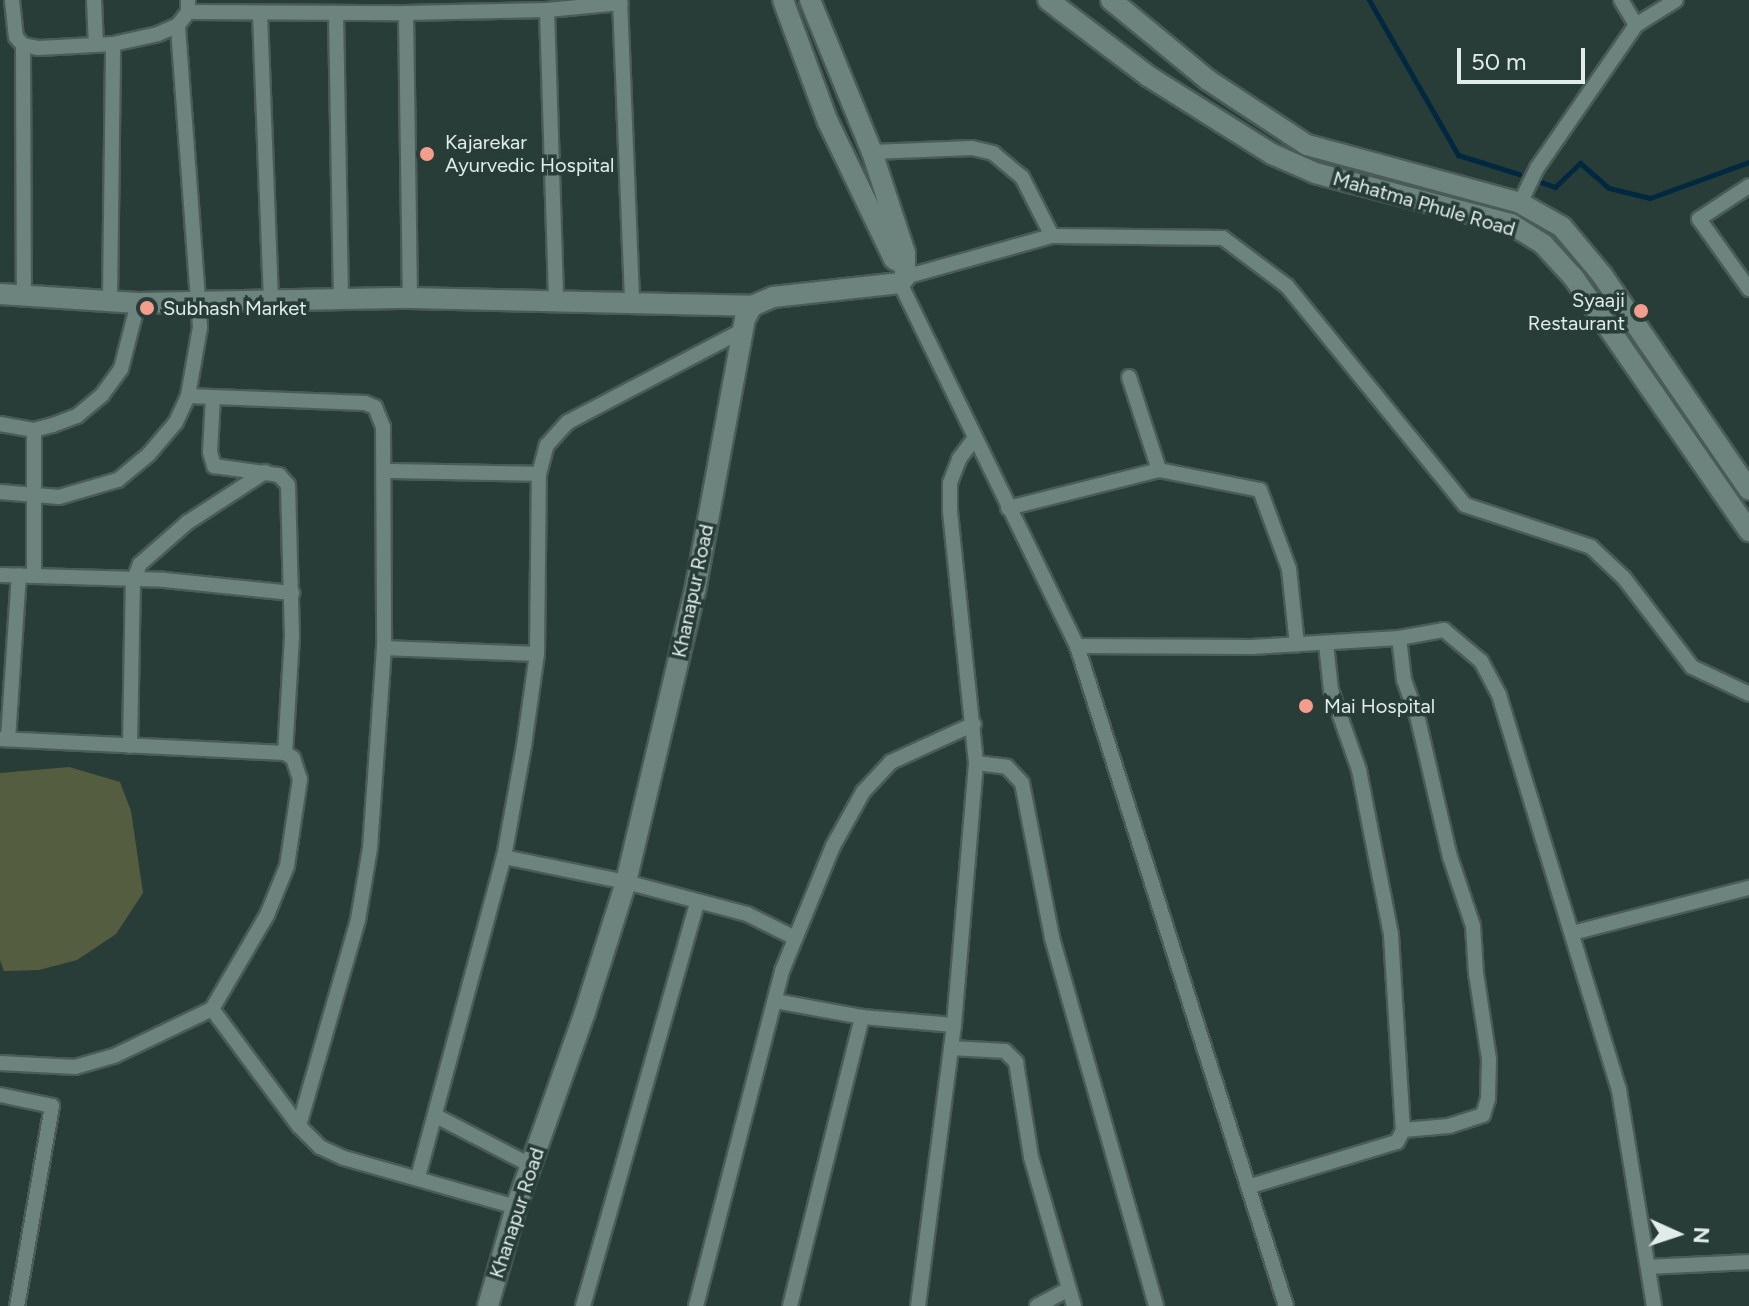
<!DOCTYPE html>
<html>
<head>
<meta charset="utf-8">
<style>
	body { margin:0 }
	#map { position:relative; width:1749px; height:1306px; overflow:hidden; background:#283d38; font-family:Figtree,sans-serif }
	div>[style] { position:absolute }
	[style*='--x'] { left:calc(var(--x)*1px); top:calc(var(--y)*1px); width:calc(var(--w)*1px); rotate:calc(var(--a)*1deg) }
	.green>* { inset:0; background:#555d40 }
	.stream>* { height:5px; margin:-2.5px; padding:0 2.5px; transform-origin:2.5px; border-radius:2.5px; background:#00283f }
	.roads { filter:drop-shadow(2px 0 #4a5b58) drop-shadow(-2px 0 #4a5b58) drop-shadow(0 2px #4a5b58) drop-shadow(0 -2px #4a5b58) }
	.street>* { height:14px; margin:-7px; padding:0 7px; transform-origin:7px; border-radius:7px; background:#6d847e }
	.secondary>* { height:20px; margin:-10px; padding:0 10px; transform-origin:10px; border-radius:10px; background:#6d847e }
	.dots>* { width:22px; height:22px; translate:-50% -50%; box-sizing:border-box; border:4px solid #283d38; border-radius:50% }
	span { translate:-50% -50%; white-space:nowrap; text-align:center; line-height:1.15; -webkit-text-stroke:7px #283d38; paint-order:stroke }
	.poi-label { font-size:20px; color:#e0ece9 }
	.left { translate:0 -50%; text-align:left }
	.right { translate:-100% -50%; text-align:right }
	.street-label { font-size:20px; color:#e0ece9 }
	.north { position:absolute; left:1637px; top:1194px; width:80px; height:80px; -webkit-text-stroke:6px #283d38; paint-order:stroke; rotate:93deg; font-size:22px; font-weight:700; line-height:32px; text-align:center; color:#e0ece9 }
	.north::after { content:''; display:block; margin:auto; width:28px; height:36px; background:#e0ece9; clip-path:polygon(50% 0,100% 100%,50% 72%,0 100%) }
	.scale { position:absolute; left:1457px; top:48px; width:128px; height:36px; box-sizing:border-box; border:4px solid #e0ece9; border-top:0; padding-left:10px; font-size:24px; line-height:28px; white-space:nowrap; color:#e0ece9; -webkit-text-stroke:6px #283d38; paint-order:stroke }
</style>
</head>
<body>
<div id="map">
	<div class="green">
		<i style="clip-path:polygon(69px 767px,120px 782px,131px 811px,143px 893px,116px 934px,77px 960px,39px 970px,4px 971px,0 960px,0 773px)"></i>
	</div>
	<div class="stream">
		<i style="--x:1369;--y:0;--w:179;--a:60.1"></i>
		<i style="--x:1458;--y:155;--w:64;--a:17.3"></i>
		<i style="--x:1541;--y:182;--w:15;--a:20"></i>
		<i style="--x:1555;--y:187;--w:35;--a:-44"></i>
		<i style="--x:1580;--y:163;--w:38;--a:41"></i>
		<i style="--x:1609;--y:188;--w:42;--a:13.7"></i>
		<i style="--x:1650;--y:198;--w:105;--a:-20"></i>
	</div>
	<div class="roads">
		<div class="street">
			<i style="--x:12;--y:0;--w:37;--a:84"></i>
			<i style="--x:16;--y:37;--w:11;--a:49"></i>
			<i style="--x:23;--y:45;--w:16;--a:11"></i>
			<i style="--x:39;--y:48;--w:74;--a:-3.1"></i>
			<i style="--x:113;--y:44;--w:46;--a:-12.5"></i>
			<i style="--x:158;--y:34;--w:22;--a:-24"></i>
			<i style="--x:178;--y:25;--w:16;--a:-52"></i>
			<i style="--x:188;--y:12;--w:12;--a:-90"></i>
			<i style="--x:94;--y:0;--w:45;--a:87.5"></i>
			<i style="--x:620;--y:0;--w:303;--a:87.7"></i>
			<i style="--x:1621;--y:0;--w:29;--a:59"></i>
			<i style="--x:1636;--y:25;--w:47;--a:-32"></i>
			<i style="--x:547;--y:10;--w:291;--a:88.2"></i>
			<i style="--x:188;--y:12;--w:218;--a:0.3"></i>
			<i style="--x:406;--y:13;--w:141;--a:-1.2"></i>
			<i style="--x:547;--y:10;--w:74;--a:-5.4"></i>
			<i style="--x:336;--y:13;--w:285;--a:89"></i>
			<i style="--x:406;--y:13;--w:285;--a:89.2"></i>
			<i style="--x:260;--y:14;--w:284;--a:87.8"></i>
			<i style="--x:23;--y:45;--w:249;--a:89.8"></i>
			<i style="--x:872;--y:152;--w:100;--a:-2.3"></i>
			<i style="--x:972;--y:148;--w:22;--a:13"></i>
			<i style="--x:993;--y:153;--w:38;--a:40"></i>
			<i style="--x:1022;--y:177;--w:66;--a:63"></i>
			<i style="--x:1749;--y:186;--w:60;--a:146.6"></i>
			<i style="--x:1699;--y:219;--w:86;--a:54.5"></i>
			<i style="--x:1520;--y:203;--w:39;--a:-64"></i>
			<i style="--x:1537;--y:168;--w:174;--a:-55.3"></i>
			<i style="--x:905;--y:277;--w:153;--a:-15.6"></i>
			<i style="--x:1052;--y:236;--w:171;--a:0.7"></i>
			<i style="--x:1223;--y:238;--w:80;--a:36.9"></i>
			<i style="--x:1287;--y:286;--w:282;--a:50.9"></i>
			<i style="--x:1465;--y:505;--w:133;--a:18.4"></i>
			<i style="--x:1591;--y:547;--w:45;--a:43.2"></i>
			<i style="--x:1624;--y:578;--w:112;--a:52.6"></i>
			<i style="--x:1692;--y:667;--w:63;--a:25.3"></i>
			<i style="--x:900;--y:283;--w:404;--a:64"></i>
			<i style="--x:1077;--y:646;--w:692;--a:72.43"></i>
			<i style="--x:110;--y:300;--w:256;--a:-89.3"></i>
			<i style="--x:1129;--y:377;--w:98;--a:72.1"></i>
			<i style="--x:1159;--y:470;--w:103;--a:11.2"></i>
			<i style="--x:1260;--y:490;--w:84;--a:69.8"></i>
			<i style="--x:1289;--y:569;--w:76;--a:84"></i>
			<i style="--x:188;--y:396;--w:177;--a:2.3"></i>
			<i style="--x:365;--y:403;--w:11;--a:22"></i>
			<i style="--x:375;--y:407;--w:22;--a:68"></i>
			<i style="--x:383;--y:427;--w:221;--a:89.7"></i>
			<i style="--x:384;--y:648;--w:200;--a:94"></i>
			<i style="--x:370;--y:848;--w:73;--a:99.5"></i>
			<i style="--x:358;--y:920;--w:214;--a:106"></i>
			<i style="--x:213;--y:397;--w:55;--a:93.1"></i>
			<i style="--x:210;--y:452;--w:15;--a:74"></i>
			<i style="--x:214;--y:466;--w:66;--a:7.9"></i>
			<i style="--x:279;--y:475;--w:13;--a:48"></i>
			<i style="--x:288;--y:485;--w:151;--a:88.5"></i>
			<i style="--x:292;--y:636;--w:117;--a:93.4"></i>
			<i style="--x:0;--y:424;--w:35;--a:10"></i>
			<i style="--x:34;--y:430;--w:20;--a:-15"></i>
			<i style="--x:53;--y:425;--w:26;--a:-21"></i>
			<i style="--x:77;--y:416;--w:33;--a:-40"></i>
			<i style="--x:102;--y:395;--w:32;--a:-54"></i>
			<i style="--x:121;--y:369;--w:68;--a:-75.6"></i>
			<i style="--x:34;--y:430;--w:146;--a:90"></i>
			<i style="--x:385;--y:471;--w:154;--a:1.1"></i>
			<i style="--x:0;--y:492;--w:59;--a:4.8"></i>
			<i style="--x:59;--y:497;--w:61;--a:-16.1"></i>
			<i style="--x:118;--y:480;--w:40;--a:-40"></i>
			<i style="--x:149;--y:454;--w:42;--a:-49.8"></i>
			<i style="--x:176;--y:422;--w:29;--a:-65"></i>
			<i style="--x:188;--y:396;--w:70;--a:-80.1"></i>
			<i style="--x:200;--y:327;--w:303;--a:-94.2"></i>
			<i style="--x:1008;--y:508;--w:156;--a:-14.1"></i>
			<i style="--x:0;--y:575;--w:164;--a:1.7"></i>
			<i style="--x:164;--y:580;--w:129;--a:5.8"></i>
			<i style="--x:1326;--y:644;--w:46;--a:83.8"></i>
			<i style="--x:1331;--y:690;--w:85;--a:70.7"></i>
			<i style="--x:1359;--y:770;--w:168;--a:79"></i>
			<i style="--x:1391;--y:935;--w:195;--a:86.5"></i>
			<i style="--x:1403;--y:1130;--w:46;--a:-5"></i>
			<i style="--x:1449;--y:1126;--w:36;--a:-18"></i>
			<i style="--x:1483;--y:1115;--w:17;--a:-73"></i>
			<i style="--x:1488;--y:1099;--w:40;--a:-88.6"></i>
			<i style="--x:1489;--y:1059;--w:87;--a:-98.6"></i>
			<i style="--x:1476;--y:973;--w:47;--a:-93.7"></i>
			<i style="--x:1473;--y:926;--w:73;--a:-108.4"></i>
			<i style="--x:1450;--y:857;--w:142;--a:-103.1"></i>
			<i style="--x:1418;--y:719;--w:41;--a:-109.7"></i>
			<i style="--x:1404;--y:680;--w:42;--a:-96.8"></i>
			<i style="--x:1077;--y:646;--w:175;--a:0.3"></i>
			<i style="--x:1252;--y:647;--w:147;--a:-3.5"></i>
			<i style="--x:1399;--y:638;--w:46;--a:-10.1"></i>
			<i style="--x:1444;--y:630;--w:48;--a:40"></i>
			<i style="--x:1481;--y:661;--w:38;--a:62"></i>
			<i style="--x:1499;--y:695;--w:413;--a:73.1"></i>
			<i style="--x:1619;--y:1090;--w:219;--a:80.8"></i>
			<i style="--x:384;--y:648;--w:153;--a:2.2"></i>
			<i style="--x:0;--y:739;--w:285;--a:2.8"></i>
			<i style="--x:285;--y:753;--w:9;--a:32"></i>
			<i style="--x:293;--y:758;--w:22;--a:72"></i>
			<i style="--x:300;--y:779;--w:88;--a:98.5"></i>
			<i style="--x:287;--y:866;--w:53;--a:112.2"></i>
			<i style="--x:267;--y:915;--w:109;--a:120.3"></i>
			<i style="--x:8;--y:739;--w:164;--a:-86.2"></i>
			<i style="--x:130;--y:746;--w:164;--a:-89"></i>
			<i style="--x:133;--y:582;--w:19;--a:-69"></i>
			<i style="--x:140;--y:564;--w:64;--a:-41.2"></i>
			<i style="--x:188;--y:522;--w:92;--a:-33"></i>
			<i style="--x:976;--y:763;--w:31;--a:7"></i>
			<i style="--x:1007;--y:767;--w:22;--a:47"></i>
			<i style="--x:1022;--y:783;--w:158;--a:79"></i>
			<i style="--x:1052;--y:938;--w:382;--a:74.2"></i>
			<i style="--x:504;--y:857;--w:125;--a:11.6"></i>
			<i style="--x:626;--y:882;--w:125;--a:14.8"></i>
			<i style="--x:747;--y:914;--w:51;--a:26.6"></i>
			<i style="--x:1572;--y:933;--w:183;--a:-14.3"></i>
			<i style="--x:775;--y:1001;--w:88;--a:10.4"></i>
			<i style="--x:862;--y:1017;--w:92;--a:5"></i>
			<i style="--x:951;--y:1048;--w:54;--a:3.2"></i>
			<i style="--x:1005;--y:1051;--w:16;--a:45"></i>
			<i style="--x:1016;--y:1062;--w:96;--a:81"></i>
			<i style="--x:1031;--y:1157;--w:155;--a:73.9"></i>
			<i style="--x:0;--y:1063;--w:75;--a:3.1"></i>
			<i style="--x:75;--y:1067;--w:41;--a:-15.8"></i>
			<i style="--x:114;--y:1056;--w:109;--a:-25.6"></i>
			<i style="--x:212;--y:1009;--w:146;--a:53.4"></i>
			<i style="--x:299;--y:1126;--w:30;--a:45"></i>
			<i style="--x:320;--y:1147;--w:26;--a:25"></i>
			<i style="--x:344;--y:1158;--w:179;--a:15.9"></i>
			<i style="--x:0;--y:1095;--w:53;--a:11.9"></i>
			<i style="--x:52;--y:1106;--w:203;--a:99.9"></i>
			<i style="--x:436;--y:1116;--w:108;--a:27.5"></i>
			<i style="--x:418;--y:1177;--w:331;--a:-75"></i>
			<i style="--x:504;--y:857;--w:113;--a:-79.8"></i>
			<i style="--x:524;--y:746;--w:93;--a:-82"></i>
			<i style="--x:537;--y:654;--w:180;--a:-89.4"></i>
			<i style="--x:539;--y:474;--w:30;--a:-75"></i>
			<i style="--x:547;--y:445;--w:31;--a:-48"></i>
			<i style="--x:568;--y:422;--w:195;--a:-27.7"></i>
			<i style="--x:1251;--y:1186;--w:152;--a:-16.8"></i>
			<i style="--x:1397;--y:1142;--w:13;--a:-63"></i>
			<i style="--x:1648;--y:1267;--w:101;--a:-2.8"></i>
			<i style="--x:583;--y:1306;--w:420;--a:-74.2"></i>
			<i style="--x:696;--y:1306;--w:346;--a:-75.6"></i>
			<i style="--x:782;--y:971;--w:135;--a:-67.8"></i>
			<i style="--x:833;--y:846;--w:62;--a:-60.9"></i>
			<i style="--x:863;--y:792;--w:41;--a:-47"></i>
			<i style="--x:891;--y:762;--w:91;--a:-24.6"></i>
			<i style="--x:790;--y:1306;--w:298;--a:-76"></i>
			<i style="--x:918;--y:1306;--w:283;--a:-82.7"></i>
			<i style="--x:954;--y:1025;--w:263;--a:-85.2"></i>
			<i style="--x:976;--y:763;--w:254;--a:-95.9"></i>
			<i style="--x:950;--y:510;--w:27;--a:-90"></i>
			<i style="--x:950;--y:483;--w:26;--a:-69"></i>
			<i style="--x:959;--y:459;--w:25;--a:-53"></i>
			<i style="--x:1037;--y:1306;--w:34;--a:-28"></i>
		</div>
		<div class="secondary">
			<i style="--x:783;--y:0;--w:130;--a:69.8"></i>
			<i style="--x:828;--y:122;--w:152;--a:64.3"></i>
			<i style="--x:894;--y:259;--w:11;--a:27"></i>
			<i style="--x:1048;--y:0;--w:126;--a:37.2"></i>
			<i style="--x:1148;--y:76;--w:146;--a:32.2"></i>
			<i style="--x:1272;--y:154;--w:47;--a:23.8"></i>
			<i style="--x:1315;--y:173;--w:203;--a:14.6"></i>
			<i style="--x:1511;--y:224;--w:38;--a:32"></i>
			<i style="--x:1543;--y:244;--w:46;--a:47.6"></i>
			<i style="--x:1574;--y:278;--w:308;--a:55.3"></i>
			<i style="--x:1111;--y:0;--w:126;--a:39.5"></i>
			<i style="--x:1208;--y:80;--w:118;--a:33.3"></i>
			<i style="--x:1307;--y:145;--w:221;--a:15.2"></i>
			<i style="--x:1520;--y:203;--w:48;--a:29.7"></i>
			<i style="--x:1562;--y:227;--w:62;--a:50.2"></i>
			<i style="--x:1602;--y:275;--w:260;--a:55.6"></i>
			<i style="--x:0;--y:294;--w:138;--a:3.7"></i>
			<i style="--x:138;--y:303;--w:272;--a:-1.1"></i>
			<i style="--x:410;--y:298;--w:342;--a:1.3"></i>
			<i style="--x:488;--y:1306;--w:103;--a:-74.2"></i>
			<i style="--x:516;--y:1207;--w:207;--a:-70.5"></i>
			<i style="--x:585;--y:1012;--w:136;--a:-72.5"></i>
			<i style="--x:626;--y:882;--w:299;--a:-76.7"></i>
			<i style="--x:695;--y:591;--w:277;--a:-79.6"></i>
			<i style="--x:745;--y:319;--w:15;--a:-62"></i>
			<i style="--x:752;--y:306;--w:23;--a:-23"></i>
			<i style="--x:773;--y:297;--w:128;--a:-6.3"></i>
			<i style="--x:900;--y:283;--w:8;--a:-50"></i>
			<i style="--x:905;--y:277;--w:24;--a:-90"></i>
			<i style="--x:905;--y:253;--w:106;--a:-108.1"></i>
			<i style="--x:872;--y:152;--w:164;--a:-112.2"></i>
		</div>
	</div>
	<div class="dots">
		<i style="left:427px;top:154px;background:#f49d8c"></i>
		<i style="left:147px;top:308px;background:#f49d8c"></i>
		<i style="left:1641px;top:311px;background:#f49d8c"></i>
		<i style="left:1306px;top:706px;background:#f49d8c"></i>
	</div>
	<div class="poi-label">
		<span class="left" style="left:445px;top:154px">Kajarekar<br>Ayurvedic Hospital</span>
		<span class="right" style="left:1625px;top:312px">Syaaji<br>Restaurant</span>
		<span class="left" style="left:163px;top:308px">Subhash Market</span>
		<span class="left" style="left:1324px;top:706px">Mai Hospital</span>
	</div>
	<div class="street-label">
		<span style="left:1424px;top:204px;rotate:16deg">Mahatma Phule Road</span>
		<span style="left:693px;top:591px;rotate:-78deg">Khanapur Road</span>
		<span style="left:517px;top:1213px;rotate:-72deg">Khanapur Road</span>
	</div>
	<div class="north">N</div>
	<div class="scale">50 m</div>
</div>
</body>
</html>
